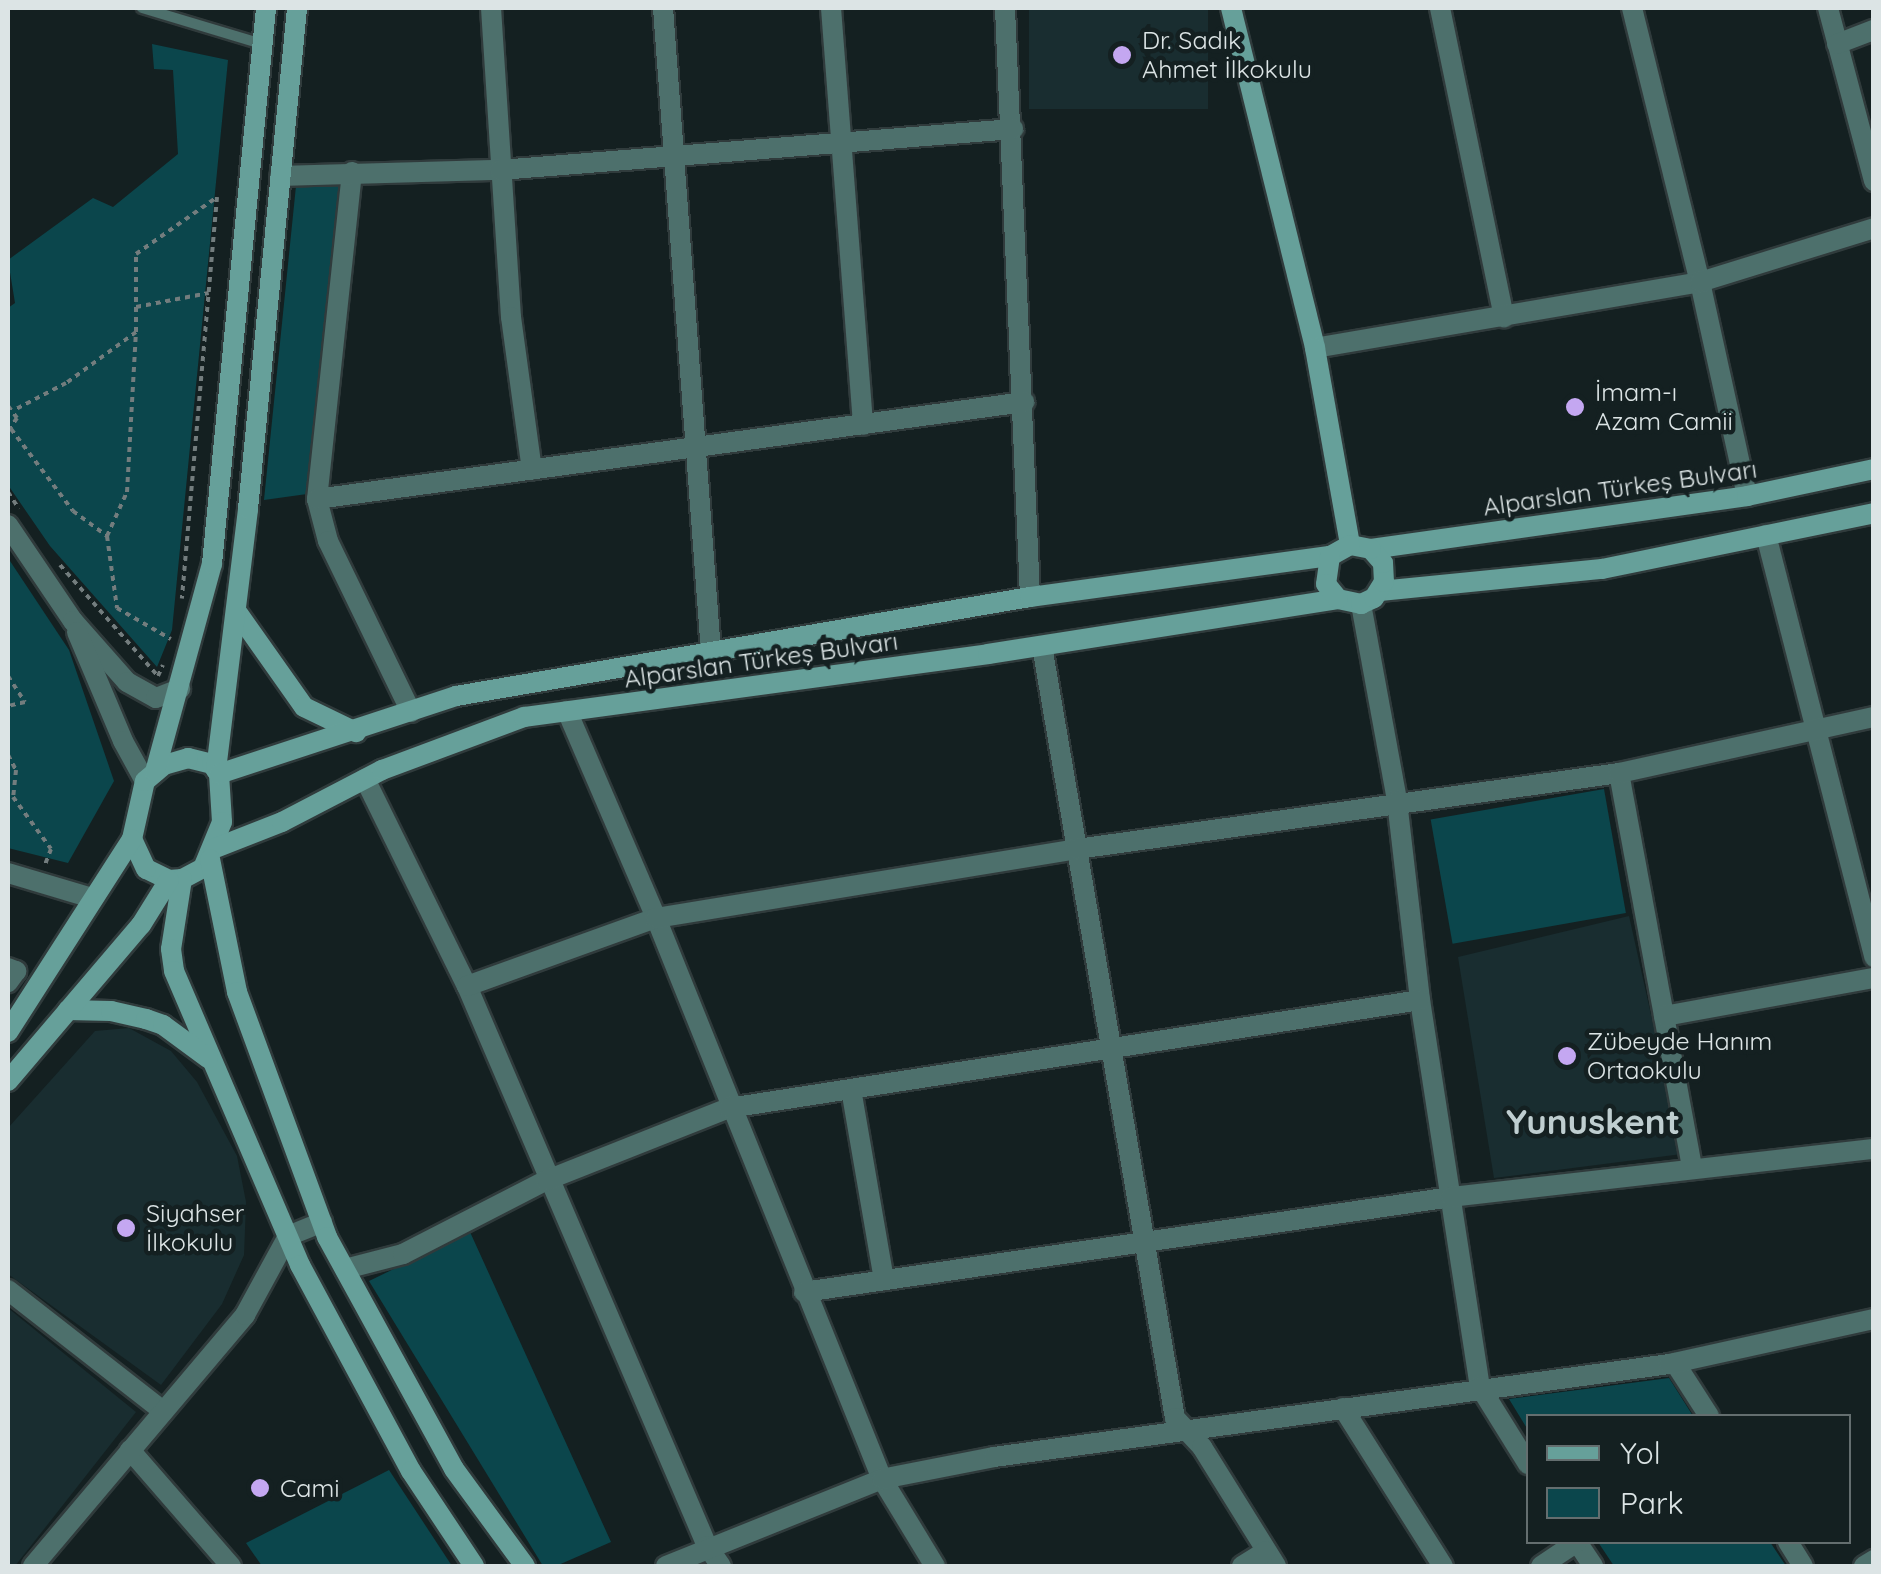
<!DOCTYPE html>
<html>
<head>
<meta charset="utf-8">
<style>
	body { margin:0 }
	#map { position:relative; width:1881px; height:1574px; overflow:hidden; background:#142021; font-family:Quicksand,sans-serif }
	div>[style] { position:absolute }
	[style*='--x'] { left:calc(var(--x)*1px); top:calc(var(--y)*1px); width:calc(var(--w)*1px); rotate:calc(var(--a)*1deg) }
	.built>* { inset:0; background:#192d30; transform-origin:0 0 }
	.green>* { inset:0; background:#0b464c; transform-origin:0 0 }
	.path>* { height:4px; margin-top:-2px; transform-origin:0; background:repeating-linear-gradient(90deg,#737d7e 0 5px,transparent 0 10px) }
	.roads { filter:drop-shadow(2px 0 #303b3c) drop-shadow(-2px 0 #303b3c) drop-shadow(0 2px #303b3c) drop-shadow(0 -2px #303b3c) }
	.lane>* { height:10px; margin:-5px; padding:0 5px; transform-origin:5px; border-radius:5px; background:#4d706c }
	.street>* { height:20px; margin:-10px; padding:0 10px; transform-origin:10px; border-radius:10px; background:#4d706c }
	.secondary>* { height:20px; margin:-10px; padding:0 10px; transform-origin:10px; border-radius:10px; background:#66a09a }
	.dots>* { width:28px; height:28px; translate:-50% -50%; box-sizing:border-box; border:5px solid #142021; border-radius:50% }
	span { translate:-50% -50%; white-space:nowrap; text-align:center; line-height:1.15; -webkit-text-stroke:9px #142021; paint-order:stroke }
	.poi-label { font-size:25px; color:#dce4e5 }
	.left { translate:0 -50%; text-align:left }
	.street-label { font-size:25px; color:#dce4e5 }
	.district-label { font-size:35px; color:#bfced0; font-weight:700 }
	.frame { position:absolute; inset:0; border:10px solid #dce4e5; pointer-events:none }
	.legend { position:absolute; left:1526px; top:1414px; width:325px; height:130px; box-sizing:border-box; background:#142021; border:2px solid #646e6f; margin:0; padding:12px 18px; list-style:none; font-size:30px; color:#dce4e5 }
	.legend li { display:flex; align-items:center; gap:20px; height:50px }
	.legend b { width:50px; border:2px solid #646e6f }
</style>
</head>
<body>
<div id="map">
	<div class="built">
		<i style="left:1029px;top:8px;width:179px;height:101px"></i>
		<i style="clip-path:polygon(1629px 916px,1682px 1154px,1494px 1178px,1458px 957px)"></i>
		<i style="clip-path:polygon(129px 1028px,171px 1051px,197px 1082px,237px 1156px,246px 1202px,244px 1255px,222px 1304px,161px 1385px,8px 1274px,8px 1128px,95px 1031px)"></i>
		<i style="clip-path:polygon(8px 1308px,136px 1412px,15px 1566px,8px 1566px)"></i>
	</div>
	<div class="green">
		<i style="clip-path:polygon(152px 44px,228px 60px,172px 630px,157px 667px,50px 546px,8px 485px,8px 308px,15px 303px,8px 260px,93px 198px,113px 207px,178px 154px,173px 70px,154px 69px)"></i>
		<i style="clip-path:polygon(345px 182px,307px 494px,264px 500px,296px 186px)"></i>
		<i style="clip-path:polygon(8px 558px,69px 650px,114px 781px,68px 863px,8px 848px)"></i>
		<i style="left:1604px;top:789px;width:126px;height:176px;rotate:80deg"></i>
		<i style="clip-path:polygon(470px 1232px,611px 1542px,556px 1566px,543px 1566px,369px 1281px)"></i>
		<i style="clip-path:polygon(1669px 1378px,1693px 1416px,1528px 1416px,1528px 1430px,1509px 1399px)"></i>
		<i style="clip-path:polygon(389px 1470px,452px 1566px,262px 1566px,246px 1543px)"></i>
		<i style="clip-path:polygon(1598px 1542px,1770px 1542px,1786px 1566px,1614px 1566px)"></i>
	</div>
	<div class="path">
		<i style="--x:136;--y:307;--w:74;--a:-10.9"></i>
		<i style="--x:136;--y:332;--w:78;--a:-90"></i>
		<i style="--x:136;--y:254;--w:99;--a:-35.1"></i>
		<i style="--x:217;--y:197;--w:403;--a:95"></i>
		<i style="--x:8;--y:406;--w:15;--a:53"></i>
		<i style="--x:17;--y:418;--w:16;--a:125"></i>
		<i style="--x:11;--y:429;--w:103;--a:52.9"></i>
		<i style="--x:73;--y:511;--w:42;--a:36.3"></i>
		<i style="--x:107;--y:536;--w:48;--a:-65.6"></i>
		<i style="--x:127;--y:492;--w:160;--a:-86.8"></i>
		<i style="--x:136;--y:332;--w:87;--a:143.9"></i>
		<i style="--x:66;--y:383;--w:59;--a:152.6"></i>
		<i style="--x:8;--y:492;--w:20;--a:57"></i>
		<i style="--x:107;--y:536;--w:73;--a:82.1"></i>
		<i style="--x:117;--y:608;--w:62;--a:29.9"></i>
		<i style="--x:60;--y:565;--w:148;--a:48.6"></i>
		<i style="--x:158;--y:676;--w:12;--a:-66"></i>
		<i style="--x:8;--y:676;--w:31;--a:57"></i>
		<i style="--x:25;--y:702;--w:17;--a:167"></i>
		<i style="--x:8;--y:755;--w:17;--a:62"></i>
		<i style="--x:16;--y:770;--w:27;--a:96"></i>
		<i style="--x:13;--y:797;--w:64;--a:53.8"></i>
		<i style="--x:51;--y:849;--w:17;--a:111"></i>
	</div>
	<div class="roads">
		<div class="lane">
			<i style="--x:142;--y:8;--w:125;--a:16.7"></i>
		</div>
		<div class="street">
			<i style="--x:491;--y:8;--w:310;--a:86.3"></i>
			<i style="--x:511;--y:317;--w:154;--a:82.2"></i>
			<i style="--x:663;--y:8;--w:646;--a:85.74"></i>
			<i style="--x:831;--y:8;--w:418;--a:85.6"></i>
			<i style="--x:1005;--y:8;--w:590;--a:87.57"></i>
			<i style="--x:1440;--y:8;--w:316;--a:78.3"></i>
			<i style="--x:1632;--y:8;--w:282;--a:76.1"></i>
			<i style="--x:1700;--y:282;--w:219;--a:77.6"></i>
			<i style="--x:1828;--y:8;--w:179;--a:75.1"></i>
			<i style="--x:1837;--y:44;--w:40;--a:-21"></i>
			<i style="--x:352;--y:172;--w:329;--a:96.1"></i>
			<i style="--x:317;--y:499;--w:43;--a:75.3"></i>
			<i style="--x:328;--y:541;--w:190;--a:64.1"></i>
			<i style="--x:280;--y:176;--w:220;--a:-1.6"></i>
			<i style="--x:500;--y:170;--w:515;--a:-4.57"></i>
			<i style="--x:1315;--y:348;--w:391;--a:-9.7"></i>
			<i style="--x:1700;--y:282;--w:182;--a:-17.2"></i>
			<i style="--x:317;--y:499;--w:714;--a:-7.81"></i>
			<i style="--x:8;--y:525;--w:116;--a:55.9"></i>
			<i style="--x:73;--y:621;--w:81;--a:48.5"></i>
			<i style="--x:127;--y:682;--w:33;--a:29"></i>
			<i style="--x:156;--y:698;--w:26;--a:-21"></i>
			<i style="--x:1766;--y:535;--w:436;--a:75.6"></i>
			<i style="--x:1361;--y:604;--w:200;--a:79.6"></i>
			<i style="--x:1397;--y:801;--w:200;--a:83.4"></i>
			<i style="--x:1420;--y:1000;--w:392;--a:81.2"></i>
			<i style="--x:1480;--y:1387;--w:91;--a:58.1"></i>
			<i style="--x:77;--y:632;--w:118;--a:67.1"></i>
			<i style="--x:123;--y:741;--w:46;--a:61.2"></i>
			<i style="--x:1042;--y:646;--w:783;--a:80.23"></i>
			<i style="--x:1175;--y:1418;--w:40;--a:47"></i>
			<i style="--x:1202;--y:1447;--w:140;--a:58.1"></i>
			<i style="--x:567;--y:711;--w:225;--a:66.7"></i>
			<i style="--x:656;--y:918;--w:605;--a:68.06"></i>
			<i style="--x:882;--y:1479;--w:102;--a:58.7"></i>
			<i style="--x:1619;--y:773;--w:402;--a:79.5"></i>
			<i style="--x:365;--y:779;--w:231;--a:63.8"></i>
			<i style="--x:467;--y:986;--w:609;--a:66.8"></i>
			<i style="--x:707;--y:1546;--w:24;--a:55"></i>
			<i style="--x:8;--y:873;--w:88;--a:16.6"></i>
			<i style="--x:8;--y:968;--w:9;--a:21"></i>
			<i style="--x:16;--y:971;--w:14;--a:126"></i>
			<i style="--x:467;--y:986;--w:201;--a:-19.8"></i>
			<i style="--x:656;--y:918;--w:427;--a:-9.3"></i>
			<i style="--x:1077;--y:849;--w:547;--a:-7.98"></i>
			<i style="--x:1619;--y:773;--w:261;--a:-12.4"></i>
			<i style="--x:1664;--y:1016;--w:213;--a:-10.3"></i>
			<i style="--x:851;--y:1089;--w:194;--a:80.2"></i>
			<i style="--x:345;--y:1269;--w:60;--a:-14.5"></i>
			<i style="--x:403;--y:1254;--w:162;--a:-27.2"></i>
			<i style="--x:547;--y:1180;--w:196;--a:-21.6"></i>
			<i style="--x:729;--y:1108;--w:699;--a:-8.88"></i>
			<i style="--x:8;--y:1290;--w:197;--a:38"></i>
			<i style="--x:804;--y:1292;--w:654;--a:-8.35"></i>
			<i style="--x:1451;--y:1197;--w:426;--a:-6.5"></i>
			<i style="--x:1675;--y:1363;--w:63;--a:57.3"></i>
			<i style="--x:1343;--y:1408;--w:187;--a:57.7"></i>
			<i style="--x:130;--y:1450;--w:154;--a:49"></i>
			<i style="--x:1577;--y:1542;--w:29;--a:56"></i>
			<i style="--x:1788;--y:1542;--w:28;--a:58"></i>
			<i style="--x:33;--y:1566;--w:329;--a:-49.8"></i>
			<i style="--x:245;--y:1315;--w:90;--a:-61.4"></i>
			<i style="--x:288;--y:1236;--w:37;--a:-22"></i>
			<i style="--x:666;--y:1566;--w:233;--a:-21.9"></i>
			<i style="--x:882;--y:1479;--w:114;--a:-11.1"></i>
			<i style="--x:994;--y:1457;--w:681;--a:-7.84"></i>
			<i style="--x:1669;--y:1364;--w:210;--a:-12.4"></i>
			<i style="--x:1242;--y:1566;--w:28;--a:-32"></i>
			<i style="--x:1541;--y:1566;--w:43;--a:-33.7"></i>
			<i style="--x:1864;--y:1566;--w:12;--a:-31"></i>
		</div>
		<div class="secondary">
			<i style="--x:1231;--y:8;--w:350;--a:76.1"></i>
			<i style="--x:1315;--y:348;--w:200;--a:79.9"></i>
			<i style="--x:1371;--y:549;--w:380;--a:-8"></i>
			<i style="--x:1747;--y:496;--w:130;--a:-12"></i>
			<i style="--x:1380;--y:591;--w:223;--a:-5.7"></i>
			<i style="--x:1602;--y:569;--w:278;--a:-11.6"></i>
			<i style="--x:237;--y:612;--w:116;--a:54.8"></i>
			<i style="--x:304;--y:707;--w:58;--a:25.7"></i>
			<i style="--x:188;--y:758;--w:25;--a:14"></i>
			<i style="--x:212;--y:764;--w:12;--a:55"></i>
			<i style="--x:219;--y:774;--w:48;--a:86.4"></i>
			<i style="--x:222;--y:822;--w:50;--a:112.4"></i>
			<i style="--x:203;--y:868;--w:24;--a:152"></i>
			<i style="--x:182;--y:879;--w:13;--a:176"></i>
			<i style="--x:169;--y:880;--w:25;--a:-154"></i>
			<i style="--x:146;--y:869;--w:33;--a:-115"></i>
			<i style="--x:132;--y:839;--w:59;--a:-77.4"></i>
			<i style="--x:145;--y:781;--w:25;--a:-40"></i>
			<i style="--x:164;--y:765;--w:25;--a:-16"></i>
			<i style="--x:216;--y:770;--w:263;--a:-83"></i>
			<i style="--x:248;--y:509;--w:503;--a:-84.41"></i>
			<i style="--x:155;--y:772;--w:216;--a:-74.7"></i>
			<i style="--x:212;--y:564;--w:559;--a:-84.45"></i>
			<i style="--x:219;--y:774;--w:250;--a:-18.2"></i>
			<i style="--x:456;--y:696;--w:582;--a:-9.79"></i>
			<i style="--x:1030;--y:597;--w:303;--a:-7.8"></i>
			<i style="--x:213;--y:849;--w:74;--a:-21.4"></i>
			<i style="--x:282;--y:822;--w:113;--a:-27.5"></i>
			<i style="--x:382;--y:770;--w:152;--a:-20.5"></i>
			<i style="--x:524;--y:717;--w:468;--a:-7.7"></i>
			<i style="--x:988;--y:654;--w:354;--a:-8.9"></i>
			<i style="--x:1338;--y:599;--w:24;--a:12"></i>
			<i style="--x:1361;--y:604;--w:14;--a:-25"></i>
			<i style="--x:1374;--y:598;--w:19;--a:-58"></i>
			<i style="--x:1384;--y:582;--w:19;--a:-93"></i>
			<i style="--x:1383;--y:563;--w:18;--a:-131"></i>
			<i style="--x:1371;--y:549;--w:21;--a:-169"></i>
			<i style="--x:1350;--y:545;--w:23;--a:151"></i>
			<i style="--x:1330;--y:556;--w:28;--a:98"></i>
			<i style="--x:1326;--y:584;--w:19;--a:51"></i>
			<i style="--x:210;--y:859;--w:136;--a:78.5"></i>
			<i style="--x:237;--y:992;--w:261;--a:69.8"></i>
			<i style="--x:327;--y:1237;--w:264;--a:61.3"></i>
			<i style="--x:454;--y:1469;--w:120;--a:53.8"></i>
			<i style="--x:182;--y:879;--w:71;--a:98.9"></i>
			<i style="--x:171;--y:949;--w:22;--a:82"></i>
			<i style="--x:174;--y:971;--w:320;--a:66.8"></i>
			<i style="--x:300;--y:1265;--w:234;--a:61.7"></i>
			<i style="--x:411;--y:1471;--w:114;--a:56.4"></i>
			<i style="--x:68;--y:1010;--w:43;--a:1.3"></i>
			<i style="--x:111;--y:1011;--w:36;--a:13"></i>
			<i style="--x:146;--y:1019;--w:18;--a:19"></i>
			<i style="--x:163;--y:1025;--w:56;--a:36.3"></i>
			<i style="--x:8;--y:1032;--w:229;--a:-57.3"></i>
			<i style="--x:8;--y:1081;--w:205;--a:-49.6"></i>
			<i style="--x:141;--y:925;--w:53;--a:-58.1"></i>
		</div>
	</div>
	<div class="dots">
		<i style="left:1122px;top:55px;background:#c4a7f1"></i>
		<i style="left:1575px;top:407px;background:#c4a7f1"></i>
		<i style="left:1567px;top:1056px;background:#c4a7f1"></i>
		<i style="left:126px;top:1228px;background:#c4a7f1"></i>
		<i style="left:260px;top:1488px;background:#c4a7f1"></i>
	</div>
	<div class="poi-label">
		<span class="left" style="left:1142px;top:55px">Dr. Sadık<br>Ahmet İlkokulu</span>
		<span class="left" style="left:1595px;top:407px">İmam-ı<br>Azam Camii</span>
		<span class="left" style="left:1587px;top:1056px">Zübeyde Hanım<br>Ortaokulu</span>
		<span class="left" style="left:146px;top:1228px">Siyahser<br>İlkokulu</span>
		<span class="left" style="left:280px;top:1488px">Cami</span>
	</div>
	<div class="street-label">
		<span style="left:1620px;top:488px;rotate:-8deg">Alparslan Türkeş Bulvarı</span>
		<span style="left:761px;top:660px;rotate:-8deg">Alparslan Türkeş Bulvarı</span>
	</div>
	<div class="district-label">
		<span style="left:1593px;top:1121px">Yunuskent</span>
	</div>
	<div class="frame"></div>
	<ul class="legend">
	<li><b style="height:12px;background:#66a09a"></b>Yol</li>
	<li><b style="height:28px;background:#0b464c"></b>Park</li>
	</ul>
</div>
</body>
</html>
